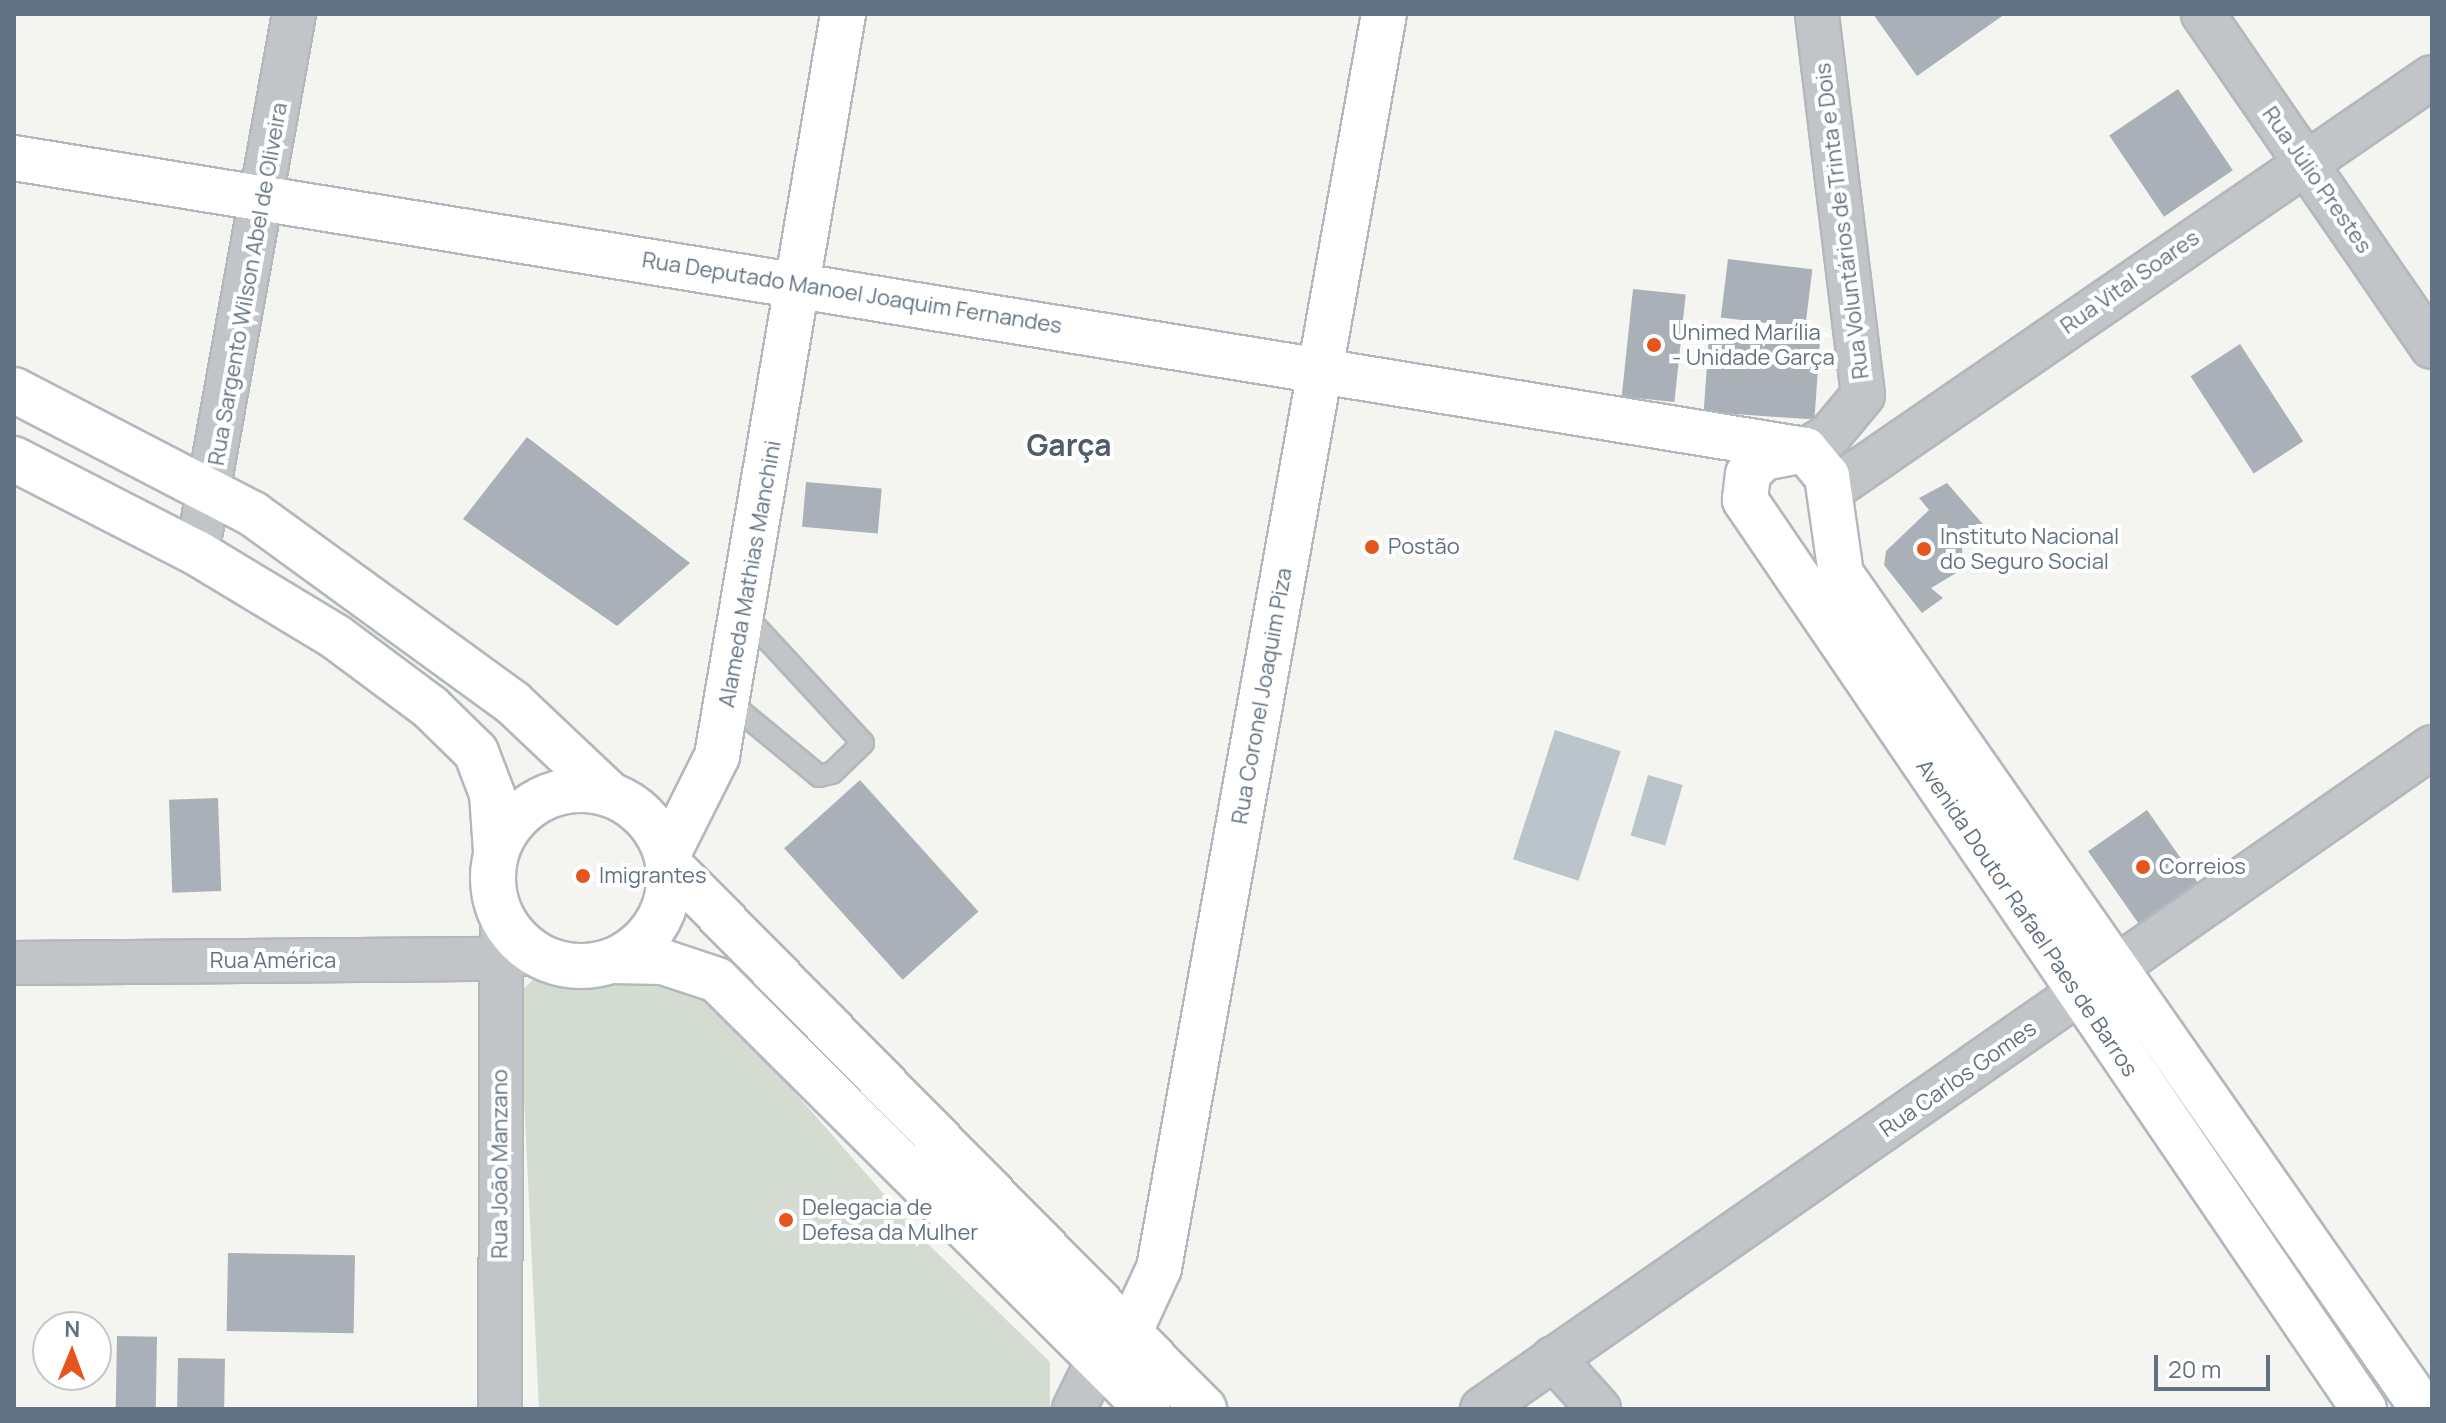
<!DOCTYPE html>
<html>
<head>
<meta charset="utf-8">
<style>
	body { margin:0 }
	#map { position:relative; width:2446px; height:1423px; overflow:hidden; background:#f4f4f0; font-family:Manrope,sans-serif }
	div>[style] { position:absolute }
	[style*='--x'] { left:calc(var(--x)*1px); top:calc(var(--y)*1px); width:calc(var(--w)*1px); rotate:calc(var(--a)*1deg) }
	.green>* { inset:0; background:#d4dbd1 }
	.water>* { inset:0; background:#bac5cb; transform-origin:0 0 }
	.building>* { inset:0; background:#a9b0b7; transform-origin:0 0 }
	.roads { filter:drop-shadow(2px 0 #b3b8bd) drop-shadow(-2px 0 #b3b8bd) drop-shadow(0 2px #b3b8bd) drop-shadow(0 -2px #b3b8bd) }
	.lane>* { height:20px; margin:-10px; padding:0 10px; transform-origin:10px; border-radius:10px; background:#c1c5c8 }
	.street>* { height:42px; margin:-21px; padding:0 21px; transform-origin:21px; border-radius:21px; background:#c1c5c8 }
	.secondary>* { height:44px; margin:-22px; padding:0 22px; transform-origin:22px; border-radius:22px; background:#fff }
	.secondary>.ring { margin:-22px; padding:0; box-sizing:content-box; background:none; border:44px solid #fff; border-radius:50% }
	.dots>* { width:22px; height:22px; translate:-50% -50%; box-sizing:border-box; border:4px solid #fff; border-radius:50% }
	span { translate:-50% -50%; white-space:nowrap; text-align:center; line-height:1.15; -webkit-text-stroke:8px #fff; paint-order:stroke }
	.street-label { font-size:22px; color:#627282 }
	.poi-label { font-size:22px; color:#627282 }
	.left { translate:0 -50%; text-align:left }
	.district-label { font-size:30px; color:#505c67; font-weight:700 }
	.frame { position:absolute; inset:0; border:16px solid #627282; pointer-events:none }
	.north { position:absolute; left:32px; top:1311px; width:80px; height:80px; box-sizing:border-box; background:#fff; border:2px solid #c0c7cd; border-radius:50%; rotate:1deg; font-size:22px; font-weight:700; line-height:32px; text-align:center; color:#627282 }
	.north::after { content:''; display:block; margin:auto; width:28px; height:36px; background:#e6551e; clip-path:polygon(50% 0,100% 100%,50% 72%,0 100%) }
	.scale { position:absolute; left:2154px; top:1355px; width:116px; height:36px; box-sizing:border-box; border:4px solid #627282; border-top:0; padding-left:10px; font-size:24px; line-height:28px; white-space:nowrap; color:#627282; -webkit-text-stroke:6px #fff; paint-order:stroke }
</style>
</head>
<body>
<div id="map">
	<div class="green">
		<i style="clip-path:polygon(536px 977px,679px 977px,712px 998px,926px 1242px,1050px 1362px,1050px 1409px,539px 1409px,519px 993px)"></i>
	</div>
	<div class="water">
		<i style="left:1555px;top:730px;width:69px;height:136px;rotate:18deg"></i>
		<i style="left:1648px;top:775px;width:36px;height:63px;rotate:16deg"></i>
	</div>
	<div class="building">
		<i style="clip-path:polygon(1873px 14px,2005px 14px,1917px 76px)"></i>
		<i style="left:2178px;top:89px;width:98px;height:83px;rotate:56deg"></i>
		<i style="left:1728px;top:259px;width:85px;height:59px;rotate:7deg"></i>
		<i style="left:1633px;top:289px;width:53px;height:108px;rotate:6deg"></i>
		<i style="left:1709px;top:336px;width:111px;height:76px;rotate:4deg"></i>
		<i style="left:2240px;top:344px;width:116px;height:59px;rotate:57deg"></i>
		<i style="clip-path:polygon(527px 437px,690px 563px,617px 626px,463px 519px)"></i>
		<i style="left:806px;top:482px;width:76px;height:45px;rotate:5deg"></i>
		<i style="clip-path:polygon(1947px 483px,1988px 530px,1962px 548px,1963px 569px,1931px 588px,1943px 598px,1922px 613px,1884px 565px,1886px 551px,1929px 510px,1919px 498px)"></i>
		<i style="left:860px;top:780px;width:177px;height:102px;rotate:48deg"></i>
		<i style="left:218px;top:798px;width:93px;height:49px;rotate:88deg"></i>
		<i style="left:2147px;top:810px;width:89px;height:72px;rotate:55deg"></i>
		<i style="left:228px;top:1253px;width:127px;height:78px;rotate:1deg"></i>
		<i style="left:117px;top:1336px;width:40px;height:73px;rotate:1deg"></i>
		<i style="left:178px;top:1358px;width:47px;height:51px;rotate:1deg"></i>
	</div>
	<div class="roads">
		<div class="lane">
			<i style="--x:728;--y:701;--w:118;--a:39.5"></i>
			<i style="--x:819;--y:776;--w:13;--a:-13"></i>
			<i style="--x:832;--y:773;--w:43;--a:-44.1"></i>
			<i style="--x:863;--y:743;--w:177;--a:-132.7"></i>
		</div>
		<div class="street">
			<i style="--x:2203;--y:14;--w:404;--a:55.5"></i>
			<i style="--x:1805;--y:450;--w:28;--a:-30"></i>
			<i style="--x:1829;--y:436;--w:53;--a:-50.3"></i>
			<i style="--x:1863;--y:395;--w:384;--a:-96.9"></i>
			<i style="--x:1831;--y:490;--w:729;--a:-34.5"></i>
			<i style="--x:197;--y:553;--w:548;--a:-79.8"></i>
			<i style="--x:14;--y:963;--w:486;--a:-0.5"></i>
			<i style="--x:500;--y:959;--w:32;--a:-14"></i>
			<i style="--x:1553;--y:1358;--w:69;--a:48"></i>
			<i style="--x:500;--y:1409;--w:489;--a:-89.8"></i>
			<i style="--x:1074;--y:1409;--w:57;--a:-63.9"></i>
			<i style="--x:1482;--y:1409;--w:1158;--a:-34.87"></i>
		</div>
		<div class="secondary">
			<i style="--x:14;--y:158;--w:1815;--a:9.26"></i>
			<i style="--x:1805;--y:450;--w:34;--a:50"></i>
			<i style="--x:1827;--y:476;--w:99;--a:81.9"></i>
			<i style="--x:1841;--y:574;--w:1018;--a:55.12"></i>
			<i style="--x:14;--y:390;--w:269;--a:27.4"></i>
			<i style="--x:253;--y:514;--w:321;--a:36"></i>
			<i style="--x:513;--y:703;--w:129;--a:43.4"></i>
			<i style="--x:1805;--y:450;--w:43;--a:169.2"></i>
			<i style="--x:1763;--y:458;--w:22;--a:133"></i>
			<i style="--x:1748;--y:474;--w:26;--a:97"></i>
			<i style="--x:1745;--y:500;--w:1100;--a:55.75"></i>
			<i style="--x:14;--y:459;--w:206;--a:27.2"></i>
			<i style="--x:197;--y:553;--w:162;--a:31.1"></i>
			<i style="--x:336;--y:637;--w:117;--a:36.7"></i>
			<i style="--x:430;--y:707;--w:64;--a:44.4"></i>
			<i style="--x:476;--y:752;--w:45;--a:69.1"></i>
			<i style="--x:492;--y:794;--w:57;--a:86"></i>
			<i class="ring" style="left:493px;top:790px;width:132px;height:132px"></i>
			<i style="--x:668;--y:854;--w:110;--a:-63.4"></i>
			<i style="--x:717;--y:756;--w:753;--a:-80.36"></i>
			<i style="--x:669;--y:864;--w:764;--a:45.53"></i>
			<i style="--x:612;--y:961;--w:51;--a:1.1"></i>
			<i style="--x:663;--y:962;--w:57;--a:18.4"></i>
			<i style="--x:717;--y:980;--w:608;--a:44.87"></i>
			<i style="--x:1099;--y:1358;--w:43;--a:-42.2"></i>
			<i style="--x:1131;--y:1329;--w:67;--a:-65.3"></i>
			<i style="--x:1159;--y:1268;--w:1274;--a:-79.83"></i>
		</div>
	</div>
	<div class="dots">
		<i style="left:1654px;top:345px;background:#e6551e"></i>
		<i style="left:1372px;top:547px;background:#e6551e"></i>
		<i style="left:1924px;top:549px;background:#e6551e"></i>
		<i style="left:2143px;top:867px;background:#e6551e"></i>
		<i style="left:583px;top:876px;background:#e6551e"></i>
		<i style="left:786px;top:1220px;background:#e6551e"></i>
	</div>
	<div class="street-label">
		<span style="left:2317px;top:180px;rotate:55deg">Rua Júlio Prestes</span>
		<span style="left:1842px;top:221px;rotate:-97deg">Rua Voluntários de Trinta e Dois</span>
		<span style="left:2130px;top:282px;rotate:-35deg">Rua Vital Soares</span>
		<span style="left:248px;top:284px;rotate:-80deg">Rua Sargento Wilson Abel de Oliveira</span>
		<span style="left:852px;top:293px;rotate:9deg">Rua Deputado Manoel Joaquim Fernandes</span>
		<span style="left:750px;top:574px;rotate:-80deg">Alameda Mathias Manchini</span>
		<span style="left:1262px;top:696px;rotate:-80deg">Rua Coronel Joaquim Piza</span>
		<span style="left:2027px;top:918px;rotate:56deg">Avenida Doutor Rafael Paes de Barros</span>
		<span style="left:273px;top:961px">Rua América</span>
		<span style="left:1958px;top:1079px;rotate:-35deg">Rua Carlos Gomes</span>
		<span style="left:500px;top:1164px;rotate:-90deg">Rua João Manzano</span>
	</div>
	<div class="poi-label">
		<span class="left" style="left:1672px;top:345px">Unimed Marília<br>- Unidade Garça</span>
		<span class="left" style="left:1940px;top:549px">Instituto Nacional<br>do Seguro Social</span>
		<span class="left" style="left:1388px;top:547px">Postão</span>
		<span class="left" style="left:2159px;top:867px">Correios</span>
		<span class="left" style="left:599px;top:876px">Imigrantes</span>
		<span class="left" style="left:802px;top:1220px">Delegacia de<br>Defesa da Mulher</span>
	</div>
	<div class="district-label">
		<span style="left:1069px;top:445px">Garça</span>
	</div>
	<div class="frame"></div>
	<div class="north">N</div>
	<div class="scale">20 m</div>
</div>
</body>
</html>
